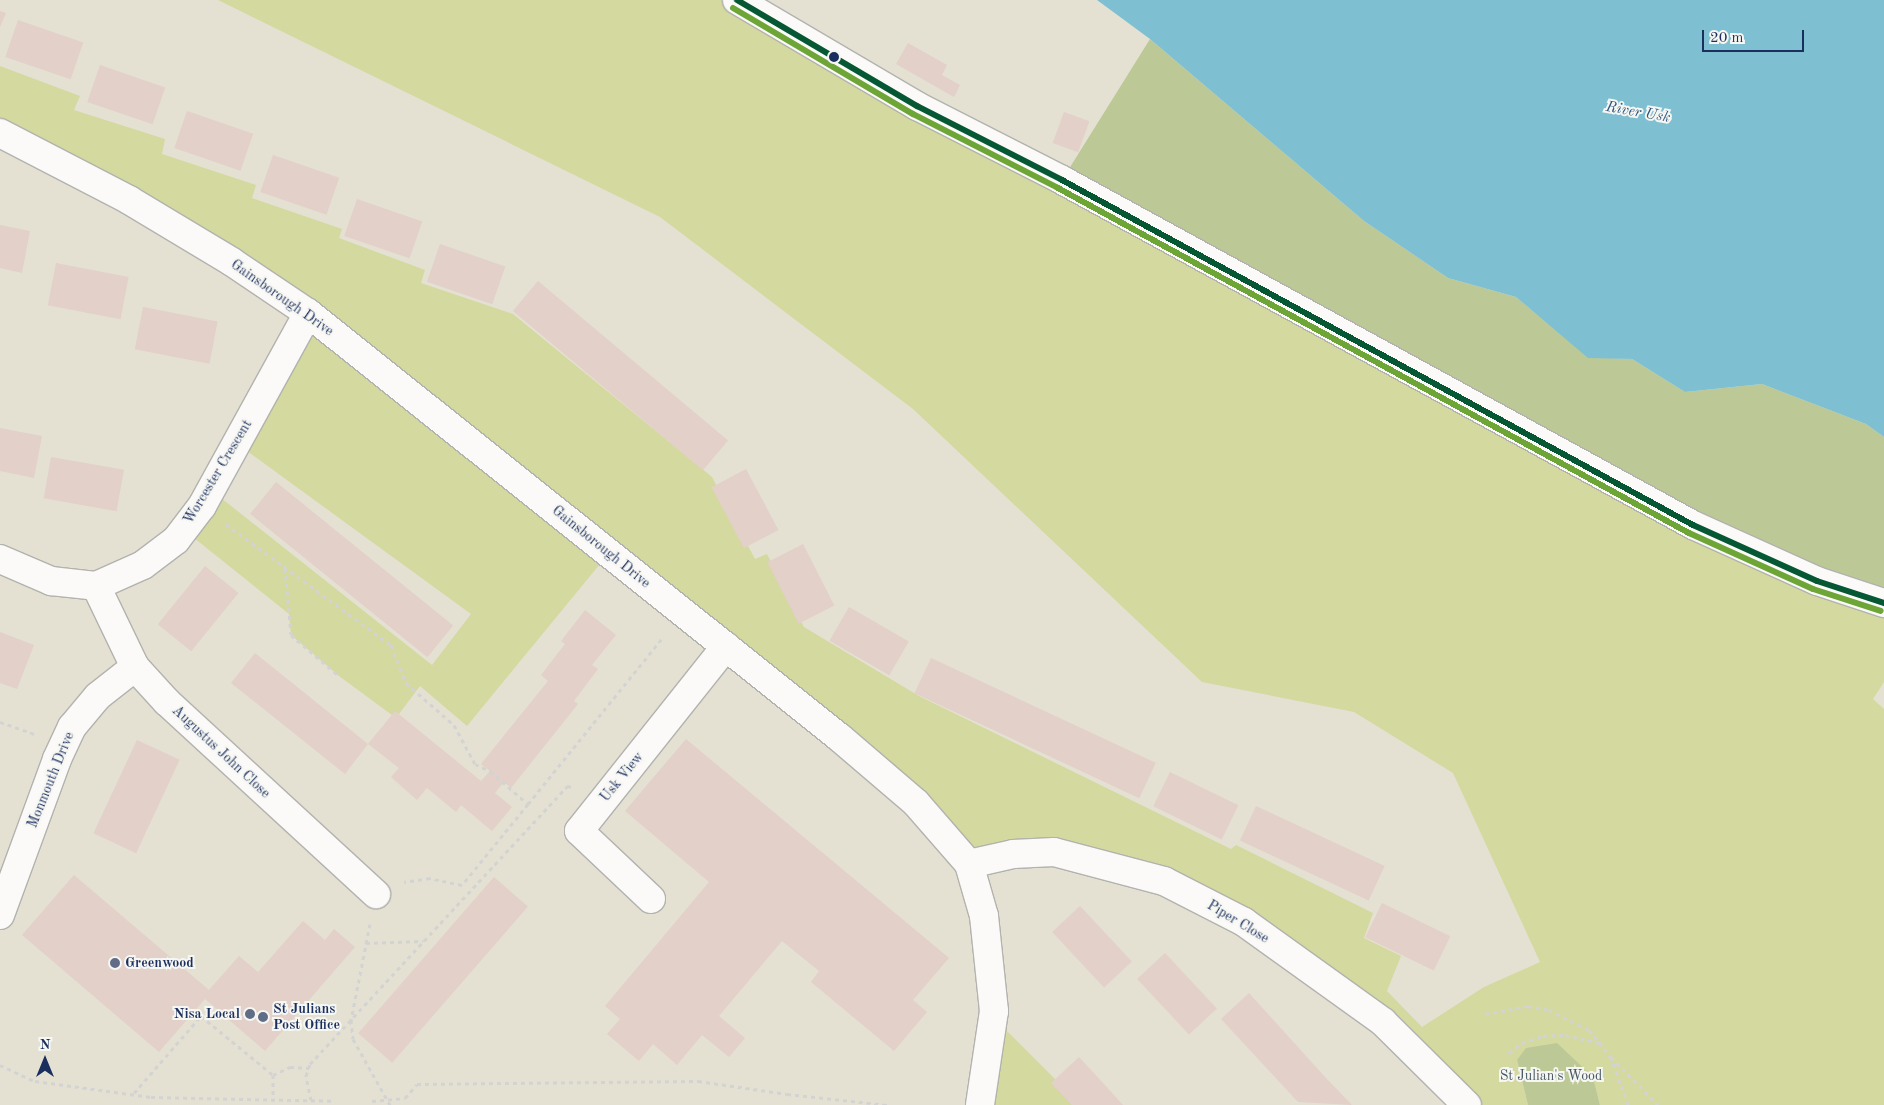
<!DOCTYPE html>
<html>
<head>
<meta charset="utf-8">
<style>
	body { margin:0 }
	#map { position:relative; width:1884px; height:1105px; overflow:hidden; background:#e4e1d3; font-family:"Old Standard TT",serif }
	div>[style] { position:absolute }
	[style*='--x'] { left:calc(var(--x)*1px); top:calc(var(--y)*1px); width:calc(var(--w)*1px); rotate:calc(var(--a)*1deg) }
	.green>* { inset:0; background:#d4d99f }
	.forest>* { inset:0; background:#bcc997 }
	.water>* { inset:0; background:#7ec0d2 }
	.building>* { inset:0; background:#e2d0c9; transform-origin:0 0 }
	.path>* { height:3px; margin-top:-1.5px; transform-origin:0; background:repeating-linear-gradient(90deg,#d3d3d2 0 4px,transparent 0 8px) }
	.roads { filter:drop-shadow(1px 0 #b2b2ae) drop-shadow(-1px 0 #b2b2ae) drop-shadow(0 1px #b2b2ae) drop-shadow(0 -1px #b2b2ae) }
	.minor>* { height:28px; margin:-14px; padding:0 14px; transform-origin:14px; border-radius:14px; background:#fbfaf8 }
	.major>* { height:28px; margin:-14px; padding:0 14px; transform-origin:14px; border-radius:14px; background:#fbfaf8 }
	.bus-1>* { height:6px; margin:-3px; padding:0 3px; transform-origin:3px; border-radius:3px; background:#065834 }
	.bus-2>* { height:6px; margin:-3px; padding:0 3px; transform-origin:3px; border-radius:3px; background:#6da536 }
	.dots>* { width:14px; height:14px; translate:-50% -50%; box-sizing:border-box; border:2px solid #f6f6f2; border-radius:50% }
	span { translate:-50% -50%; white-space:nowrap; text-align:center; line-height:1.15; -webkit-text-stroke:4px #f6f6f2; paint-order:stroke }
	.street-label { font-size:14px; color:#1b2f5e }
	.poi-label { font-size:14px; color:#1b2f5e; font-weight:700 }
	.left { translate:0 -50%; text-align:left }
	.right { translate:-100% -50%; text-align:right }
	.park-label { font-size:14px; color:#465864 }
	.water-label { font-size:15px; color:#2c5680; font-style:italic }
	.north { position:absolute; left:20px; top:1035px; width:50px; height:50px; -webkit-text-stroke:4px #f6f6f2; paint-order:stroke; rotate:0deg; font-size:14px; font-weight:700; line-height:20px; text-align:center; color:#1b2f5e }
	.north::after { content:''; display:block; margin:auto; width:18px; height:22px; background:#1b2f5e; clip-path:polygon(50% 0,100% 100%,50% 72%,0 100%) }
	.scale { position:absolute; left:1702px; top:30px; width:102px; height:22px; box-sizing:border-box; border:2px solid #1b2f5e; border-top:0; padding-left:6px; font-size:15px; line-height:18px; white-space:nowrap; color:#1b2f5e; -webkit-text-stroke:4px #f6f6f2; paint-order:stroke }
</style>
</head>
<body>
<div id="map">
	<div class="green">
		<i style="clip-path:polygon(218px 0,737px 0,1884px 603px,1884px 682px,1873px 699px,1884px 709px,1884px 1105px,1600px 1105px,1593px 1077px,1517px 1060px,1528px 1105px,1467px 1105px,1319px 975px,1100px 862px,969px 864px,609px 553px,467px 726px,420px 686px,396px 718px,339px 676px,291px 635px,289px 614px,184px 530px,211px 490px,432px 665px,471px 614px,236px 443px,308px 313px,0 133px,0 66px,80px 96px,74px 110px,165px 139px,162px 154px,256px 185px,252px 198px,342px 229px,339px 238px,425px 270px,421px 283px,513px 314px,712px 477px,755px 559px,767px 554px,804px 627px,919px 696px,1231px 849px,1236px 845px,1373px 913px,1364px 938px,1401px 956px,1387px 991px,1422px 1027px,1484px 987px,1540px 962px,1453px 773px,1354px 712px,1202px 682px,913px 409px,660px 217px)"></i>
		<i style="clip-path:polygon(994px 1018px,1081px 1105px,980px 1105px)"></i>
	</div>
	<div class="forest">
		<i style="clip-path:polygon(1150px 39px,1364px 221px,1448px 278px,1516px 297px,1588px 357px,1632px 359px,1685px 392px,1762px 384px,1866px 424px,1884px 437px,1884px 603px,1817px 581px,1062px 180px)"></i>
		<i style="clip-path:polygon(1557px 1043px,1593px 1077px,1600px 1105px,1528px 1105px,1517px 1060px,1526px 1048px)"></i>
	</div>
	<div class="water">
		<i style="clip-path:polygon(1097px 0,1884px 0,1884px 437px,1866px 424px,1762px 384px,1685px 392px,1632px 359px,1588px 358px,1516px 297px,1448px 278px,1364px 221px,1150px 39px)"></i>
	</div>
	<div class="building">
		<i style="clip-path:polygon(0 11px,6px 13px,0 27px)"></i>
		<i style="left:18px;top:20px;width:69px;height:39px;rotate:19deg"></i>
		<i style="clip-path:polygon(908px 43px,947px 65px,942px 75px,960px 85px,954px 97px,896px 64px)"></i>
		<i style="left:100px;top:65px;width:69px;height:39px;rotate:19deg"></i>
		<i style="left:187px;top:111px;width:70px;height:39px;rotate:19deg"></i>
		<i style="left:1064px;top:112px;width:27px;height:33px;rotate:20deg"></i>
		<i style="left:273px;top:155px;width:70px;height:39px;rotate:19deg"></i>
		<i style="left:357px;top:199px;width:69px;height:39px;rotate:19deg"></i>
		<i style="clip-path:polygon(0 225px,30px 231px,22px 273px,0 268px)"></i>
		<i style="left:440px;top:244px;width:69px;height:40px;rotate:19deg"></i>
		<i style="left:56px;top:263px;width:74px;height:43px;rotate:11deg"></i>
		<i style="left:538px;top:281px;width:248px;height:39px;rotate:40deg"></i>
		<i style="left:143px;top:307px;width:76px;height:43px;rotate:11deg"></i>
		<i style="clip-path:polygon(0 428px,42px 436px,34px 478px,0 471px)"></i>
		<i style="left:51px;top:457px;width:74px;height:42px;rotate:10deg"></i>
		<i style="left:746px;top:469px;width:69px;height:39px;rotate:62deg"></i>
		<i style="left:276px;top:482px;width:228px;height:41px;rotate:39deg"></i>
		<i style="left:803px;top:544px;width:69px;height:40px;rotate:63deg"></i>
		<i style="left:205px;top:566px;width:43px;height:75px;rotate:39deg"></i>
		<i style="left:849px;top:607px;width:69px;height:39px;rotate:30deg"></i>
		<i style="clip-path:polygon(585px 610px,616px 635px,592px 665px,598px 669px,574px 701px,578px 704px,511px 788px,504px 782px,495px 793px,512px 807px,492px 831px,461px 805px,456px 812px,427px 788px,417px 800px,391px 777px,399px 768px,368px 744px,345px 774px,231px 683px,255px 653px,368px 744px,395px 711px,481px 781px,490px 771px,481px 764px,548px 681px,541px 675px,565px 644px,561px 641px)"></i>
		<i style="clip-path:polygon(0 632px,34px 645px,17px 689px,0 683px)"></i>
		<i style="left:931px;top:658px;width:248px;height:39px;rotate:25deg"></i>
		<i style="clip-path:polygon(686px 739px,949px 958px,913px 1000px,927px 1012px,894px 1051px,811px 982px,819px 971px,782px 941px,719px 1016px,745px 1038px,729px 1057px,702px 1035px,677px 1065px,653px 1044px,639px 1061px,607px 1034px,620px 1019px,605px 1006px,709px 882px,625px 811px)"></i>
		<i style="left:137px;top:740px;width:47px;height:103px;rotate:25deg"></i>
		<i style="left:1170px;top:772px;width:76px;height:38px;rotate:26deg"></i>
		<i style="left:1256px;top:806px;width:142px;height:38px;rotate:25deg"></i>
		<i style="clip-path:polygon(74px 875px,209px 990px,239px 956px,258px 972px,303px 921px,325px 940px,334px 929px,355px 947px,265px 1051px,205px 999px,159px 1052px,22px 935px)"></i>
		<i style="left:494px;top:877px;width:45px;height:207px;rotate:41deg"></i>
		<i style="left:1382px;top:903px;width:76px;height:38px;rotate:26deg"></i>
		<i style="left:1080px;top:906px;width:76px;height:38px;rotate:47deg"></i>
		<i style="left:1165px;top:953px;width:76px;height:38px;rotate:47deg"></i>
		<i style="clip-path:polygon(1249px 993px,1325px 1077px,1352px 1105px,1298px 1102px,1221px 1019px)"></i>
		<i style="clip-path:polygon(1079px 1057px,1104px 1084px,1123px 1105px,1072px 1105px,1051px 1083px)"></i>
	</div>
	<div class="path">
		<i style="--x:226;--y:524;--w:205;--a:36.3"></i>
		<i style="--x:391;--y:645;--w:41;--a:68.5"></i>
		<i style="--x:406;--y:683;--w:64;--a:41.2"></i>
		<i style="--x:454;--y:725;--w:44;--a:61.7"></i>
		<i style="--x:475;--y:764;--w:17;--a:25"></i>
		<i style="--x:490;--y:771;--w:50;--a:41"></i>
		<i style="--x:528;--y:804;--w:104;--a:129.2"></i>
		<i style="--x:462;--y:885;--w:33;--a:-168"></i>
		<i style="--x:430;--y:878;--w:26;--a:171"></i>
		<i style="--x:285;--y:568;--w:67;--a:84.9"></i>
		<i style="--x:291;--y:635;--w:63;--a:40.5"></i>
		<i style="--x:0;--y:722;--w:37;--a:19"></i>
		<i style="--x:528;--y:804;--w:215;--a:-51"></i>
		<i style="--x:370;--y:924;--w:98;--a:101.2"></i>
		<i style="--x:351;--y:1020;--w:19;--a:84"></i>
		<i style="--x:353;--y:1039;--w:76;--a:60.7"></i>
		<i style="--x:366;--y:943;--w:57;--a:-2"></i>
		<i style="--x:1485;--y:1014;--w:44;--a:-10.5"></i>
		<i style="--x:1528;--y:1006;--w:21;--a:11"></i>
		<i style="--x:1549;--y:1010;--w:45;--a:26.6"></i>
		<i style="--x:1589;--y:1030;--w:35;--a:51"></i>
		<i style="--x:1509;--y:1053;--w:16;--a:-38"></i>
		<i style="--x:1522;--y:1043;--w:22;--a:-18"></i>
		<i style="--x:1543;--y:1036;--w:22;--a:-3"></i>
		<i style="--x:1565;--y:1035;--w:36;--a:13"></i>
		<i style="--x:0;--y:1065;--w:38;--a:25"></i>
		<i style="--x:35;--y:1081;--w:117;--a:7.9"></i>
		<i style="--x:151;--y:1097;--w:184;--a:1.2"></i>
		<i style="--x:273;--y:1075;--w:19;--a:-25"></i>
		<i style="--x:290;--y:1067;--w:19;--a:3"></i>
		<i style="--x:134;--y:1093;--w:102;--a:-49"></i>
		<i style="--x:201;--y:1016;--w:93;--a:39.3"></i>
		<i style="--x:273;--y:1075;--w:26;--a:90"></i>
		<i style="--x:311;--y:1100;--w:25;--a:-102"></i>
		<i style="--x:306;--y:1076;--w:13;--a:-72"></i>
		<i style="--x:310;--y:1064;--w:379;--a:-47.2"></i>
		<i style="--x:567;--y:786;--w:6;--a:9"></i>
		<i style="--x:372;--y:1101;--w:33;--a:-5"></i>
		<i style="--x:405;--y:1098;--w:18;--a:-49"></i>
		<i style="--x:417;--y:1084;--w:281;--a:-0.6"></i>
		<i style="--x:698;--y:1081;--w:90;--a:8.3"></i>
		<i style="--x:787;--y:1094;--w:103;--a:6.2"></i>
		<i style="--x:1628;--y:1105;--w:51;--a:-109.5"></i>
		<i style="--x:1611;--y:1057;--w:67;--a:45.6"></i>
	</div>
	<div class="roads">
		<div class="minor">
			<i style="--x:0;--y:133;--w:145;--a:27.4"></i>
			<i style="--x:129;--y:200;--w:120;--a:31"></i>
			<i style="--x:232;--y:262;--w:92;--a:33.9"></i>
			<i style="--x:308;--y:313;--w:680;--a:38.61"></i>
			<i style="--x:839;--y:737;--w:101;--a:40.6"></i>
			<i style="--x:916;--y:803;--w:81;--a:49"></i>
			<i style="--x:969;--y:864;--w:54;--a:73.9"></i>
			<i style="--x:984;--y:916;--w:96;--a:84"></i>
			<i style="--x:994;--y:1011;--w:95;--a:98.5"></i>
			<i style="--x:0;--y:559;--w:56;--a:23.3"></i>
			<i style="--x:51;--y:581;--w:45;--a:6.3"></i>
			<i style="--x:96;--y:586;--w:51;--a:-24.1"></i>
			<i style="--x:143;--y:565;--w:41;--a:-37.1"></i>
			<i style="--x:176;--y:540;--w:43;--a:-52.6"></i>
			<i style="--x:202;--y:506;--w:220;--a:-61.2"></i>
			<i style="--x:96;--y:586;--w:90;--a:64.3"></i>
			<i style="--x:135;--y:667;--w:47;--a:47.6"></i>
			<i style="--x:167;--y:702;--w:284;--a:42.6"></i>
			<i style="--x:969;--y:864;--w:45;--a:-12.8"></i>
			<i style="--x:1013;--y:854;--w:41;--a:-2.8"></i>
			<i style="--x:1054;--y:852;--w:114;--a:14.8"></i>
			<i style="--x:1164;--y:881;--w:90;--a:27.1"></i>
			<i style="--x:1244;--y:922;--w:171;--a:35.7"></i>
			<i style="--x:1383;--y:1022;--w:118;--a:44.7"></i>
			<i style="--x:651;--y:899;--w:99;--a:-136.6"></i>
			<i style="--x:579;--y:831;--w:236;--a:-51.5"></i>
			<i style="--x:0;--y:915;--w:166;--a:-69.9"></i>
			<i style="--x:57;--y:759;--w:35;--a:-65"></i>
			<i style="--x:72;--y:727;--w:40;--a:-50"></i>
			<i style="--x:98;--y:696;--w:47;--a:-38.1"></i>
		</div>
		<div class="major">
			<i style="--x:737;--y:0;--w:209;--a:30.5"></i>
			<i style="--x:917;--y:106;--w:163;--a:27"></i>
			<i style="--x:1062;--y:180;--w:719;--a:28.67"></i>
			<i style="--x:1693;--y:525;--w:136;--a:24.3"></i>
			<i style="--x:1817;--y:581;--w:71;--a:18.2"></i>
		</div>
	</div>
	<div class="bus-1">
		<i style="--x:737;--y:0;--w:209;--a:30.5"></i>
		<i style="--x:917;--y:106;--w:163;--a:27"></i>
		<i style="--x:1062;--y:180;--w:719;--a:28.67"></i>
		<i style="--x:1693;--y:525;--w:136;--a:24.3"></i>
		<i style="--x:1817;--y:581;--w:71;--a:18.2"></i>
	</div>
	<div class="bus-2">
		<i style="--x:733;--y:8;--w:209;--a:30.5"></i>
		<i style="--x:913;--y:114;--w:163;--a:27"></i>
		<i style="--x:1058;--y:188;--w:719;--a:28.67"></i>
		<i style="--x:1689;--y:533;--w:136;--a:24.3"></i>
		<i style="--x:1813;--y:589;--w:71;--a:17.9"></i>
	</div>
	<div class="dots">
		<i style="left:834px;top:57px;background:#1b2f5e"></i>
		<i style="left:115px;top:963px;background:#616d87"></i>
		<i style="left:250px;top:1014px;background:#616d87"></i>
		<i style="left:263px;top:1017px;background:#616d87"></i>
	</div>
	<div class="street-label">
		<span style="left:282px;top:298px;rotate:35deg">Gainsborough Drive</span>
		<span style="left:218px;top:472px;rotate:-59deg">Worcester Crescent</span>
		<span style="left:601px;top:547px;rotate:39deg">Gainsborough Drive</span>
		<span style="left:221px;top:752px;rotate:43deg">Augustus John Close</span>
		<span style="left:622px;top:777px;rotate:-51deg">Usk View</span>
		<span style="left:51px;top:780px;rotate:-68deg">Monmouth Drive</span>
		<span style="left:1238px;top:922px;rotate:31deg">Piper Close</span>
	</div>
	<div class="poi-label">
		<span class="left" style="left:125px;top:963px">Greenwood</span>
		<span class="left" style="left:273px;top:1017px">St Julians<br>Post Office</span>
		<span class="right" style="left:240px;top:1014px">Nisa Local</span>
	</div>
	<div class="park-label">
		<span style="left:1551px;top:1076px">St Julian's Wood</span>
	</div>
	<div class="water-label">
		<span style="left:1638px;top:113px;rotate:10deg">River Usk</span>
	</div>
	<div class="north">N</div>
	<div class="scale">20 m</div>
</div>
</body>
</html>
